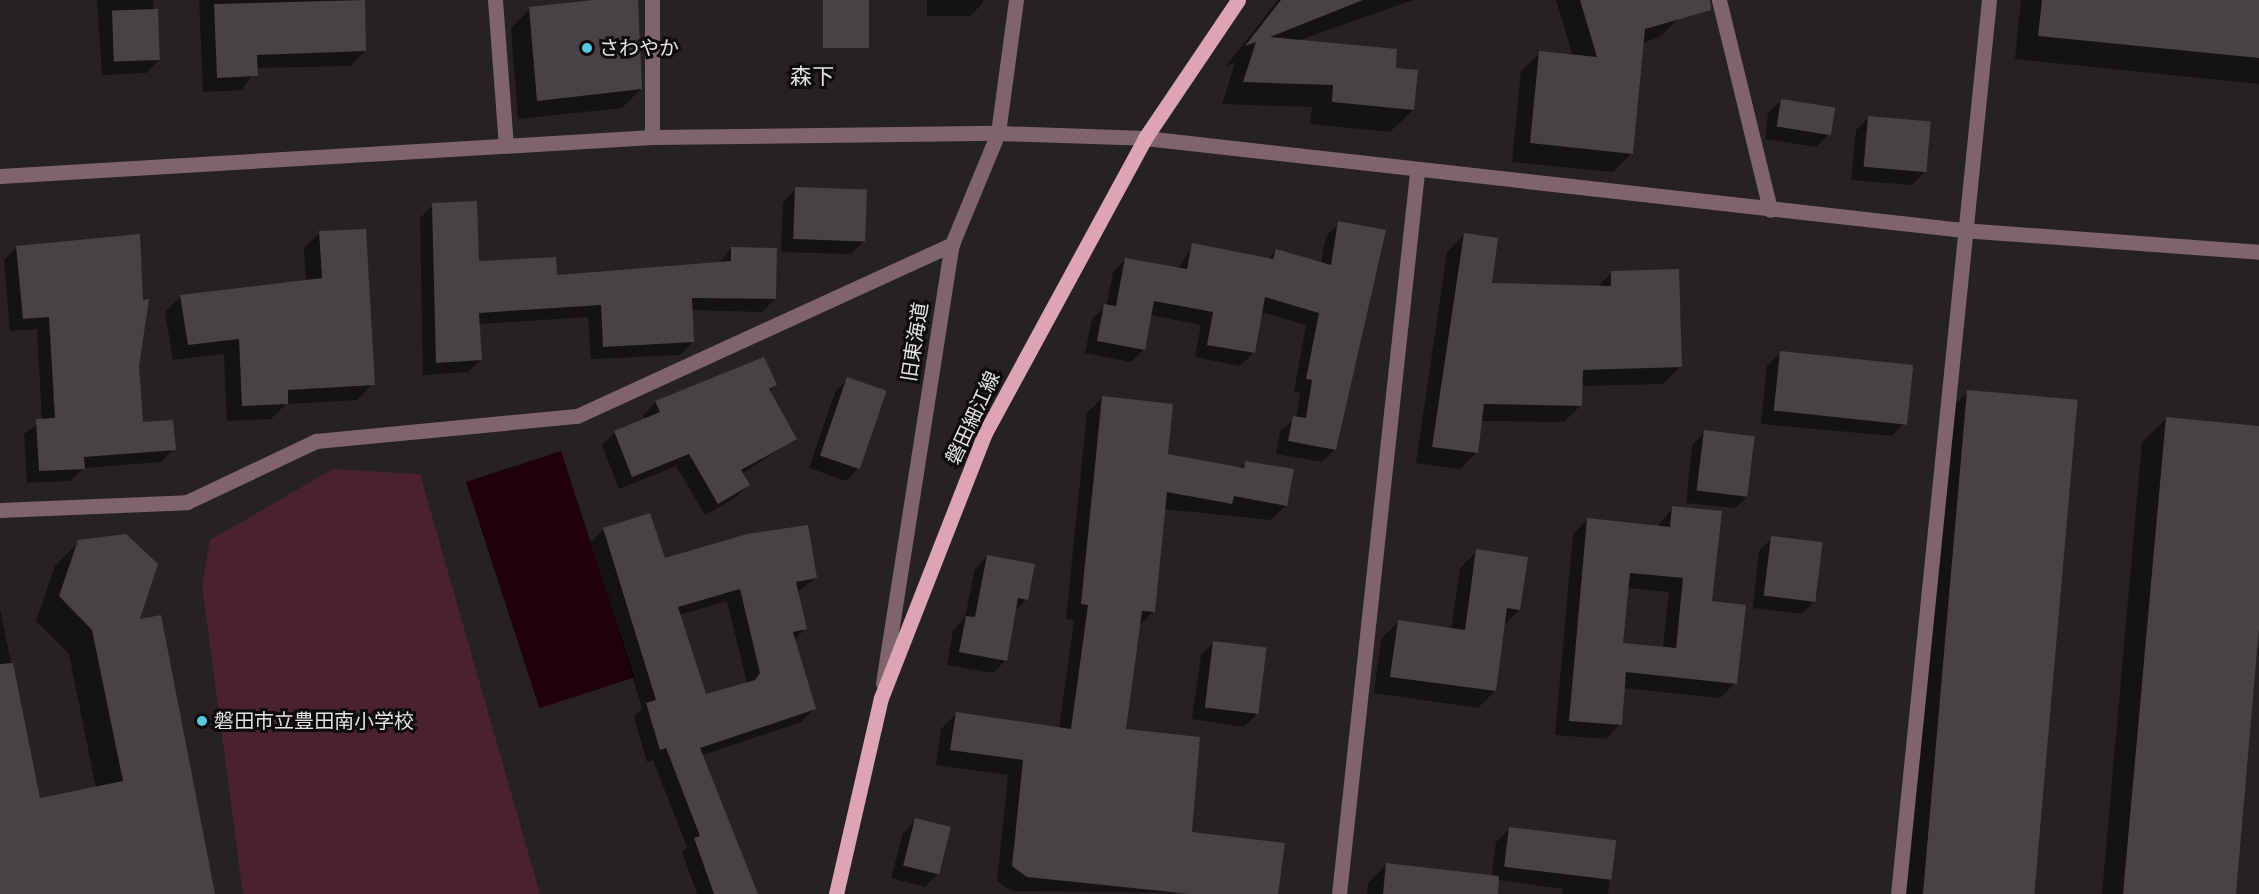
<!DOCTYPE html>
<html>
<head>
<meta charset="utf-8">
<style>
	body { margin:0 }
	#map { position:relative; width:2259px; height:894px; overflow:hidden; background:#262223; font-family:Helvetica,"Noto Sans JP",sans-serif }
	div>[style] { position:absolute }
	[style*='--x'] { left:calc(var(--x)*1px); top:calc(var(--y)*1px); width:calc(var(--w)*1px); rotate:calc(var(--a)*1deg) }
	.green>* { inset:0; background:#4a212e }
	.water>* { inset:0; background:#21000b; transform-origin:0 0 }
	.shadow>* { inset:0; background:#0007 }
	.building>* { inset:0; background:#474243; transform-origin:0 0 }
	.minor>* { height:15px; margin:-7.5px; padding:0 7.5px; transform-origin:7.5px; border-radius:7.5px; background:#7f646b }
	.major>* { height:15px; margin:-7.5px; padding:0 7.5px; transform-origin:7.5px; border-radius:7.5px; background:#dda4b3 }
	.dots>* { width:16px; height:16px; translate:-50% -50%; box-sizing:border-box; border:3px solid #0e0c0c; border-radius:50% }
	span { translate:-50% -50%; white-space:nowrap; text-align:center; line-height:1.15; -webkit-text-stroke:6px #0e0c0c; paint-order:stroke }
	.poi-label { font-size:20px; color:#e4e1e2 }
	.left { translate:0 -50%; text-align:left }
	.street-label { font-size:20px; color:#e4e1e2 }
	.quarter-label { font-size:22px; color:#e4e1e2 }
</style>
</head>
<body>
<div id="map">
	<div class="green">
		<i style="clip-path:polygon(333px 469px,420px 474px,540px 894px,243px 894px,202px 585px,210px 540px)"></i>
	</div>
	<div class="water">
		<i style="left:561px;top:451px;width:238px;height:100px;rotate:72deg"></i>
	</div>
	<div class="shadow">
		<i style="clip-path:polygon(97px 0,153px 0,159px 60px,146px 73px,102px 75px)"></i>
		<i style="clip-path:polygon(199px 0,363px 0,365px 51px,350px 66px,257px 68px,242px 90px,203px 92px)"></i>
		<i style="clip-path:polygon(607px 0,636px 0,641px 89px,622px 108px,518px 119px,511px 28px,530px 9px)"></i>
		<i style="clip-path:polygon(927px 0,983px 0,983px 3px,970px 16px,927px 16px)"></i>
		<i style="clip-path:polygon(1278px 0,1413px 0,1297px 41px,1394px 70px,1413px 110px,1390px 132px,1310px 124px,1312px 107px,1222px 104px,1235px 63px,1226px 66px)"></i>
		<i style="clip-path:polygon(1556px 0,1674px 0,1679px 18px,1660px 37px,1642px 43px,1632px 153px,1613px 172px,1512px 162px,1521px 71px,1540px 53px,1573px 56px)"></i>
		<i style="clip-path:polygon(2021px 0,2259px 0,2259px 84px,2015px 59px)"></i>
		<i style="clip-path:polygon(1781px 100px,1829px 134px,1816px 147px,1765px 139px,1768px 113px)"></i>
		<i style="clip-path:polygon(1869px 117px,1925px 172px,1912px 185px,1851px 180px,1856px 130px)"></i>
		<i style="clip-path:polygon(796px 189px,864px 241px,851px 254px,781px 252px,783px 202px)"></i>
		<i style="clip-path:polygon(433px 205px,478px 262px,556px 277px,719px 263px,731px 248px,775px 299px,762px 312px,691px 310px,693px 342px,680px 355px,591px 359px,588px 317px,479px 324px,481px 360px,468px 372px,423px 375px,420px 218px)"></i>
		<i style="clip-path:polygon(1339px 223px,1335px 449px,1322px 462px,1276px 454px,1280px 431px,1296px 418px,1300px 393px,1294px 392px,1306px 325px,1261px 312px,1253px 353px,1240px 366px,1195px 357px,1201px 325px,1150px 315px,1144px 349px,1131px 362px,1085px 353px,1092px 319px,1106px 306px,1113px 272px,1126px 259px,1178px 269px,1193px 245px,1268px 259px,1276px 251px,1321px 263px,1326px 236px)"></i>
		<i style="clip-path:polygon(320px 232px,373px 384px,357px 400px,286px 404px,271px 419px,227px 421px,224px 354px,173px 360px,165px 312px,181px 296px,306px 281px,304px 248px)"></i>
		<i style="clip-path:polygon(1464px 235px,1491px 285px,1597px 287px,1612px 272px,1680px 367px,1663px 384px,1581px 386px,1581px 405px,1564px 422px,1481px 421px,1477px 452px,1460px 469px,1416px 463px,1447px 252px)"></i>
		<i style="clip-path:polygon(17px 247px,138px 366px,141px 424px,174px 449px,161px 462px,84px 468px,70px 481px,27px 483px,24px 434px,42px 421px,37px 329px,10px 331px,4px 260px)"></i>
		<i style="clip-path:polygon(1780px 353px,1905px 423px,1892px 436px,1761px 424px,1767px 366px)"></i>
		<i style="clip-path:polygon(848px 379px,885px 392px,858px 468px,846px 481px,809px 468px,835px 392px)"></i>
		<i style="clip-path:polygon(776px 385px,769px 392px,795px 438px,742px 474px,748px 485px,735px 498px,705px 515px,676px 466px,619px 489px,602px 445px,615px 432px,645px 420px,643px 415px,656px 402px)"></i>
		<i style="clip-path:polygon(1968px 392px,2034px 894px,1905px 894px,1944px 415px)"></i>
		<i style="clip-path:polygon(1102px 398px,1167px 456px,1239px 469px,1246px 462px,1286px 505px,1271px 520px,1164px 509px,1154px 611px,1138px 627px,1124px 730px,1190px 834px,1277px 894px,1011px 891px,997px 881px,1008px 775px,936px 765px,941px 729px,956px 714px,1059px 729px,1074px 620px,1066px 619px,1087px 413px)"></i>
		<i style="clip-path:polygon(2166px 419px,2259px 427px,2259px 611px,2234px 894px,2102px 894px,2142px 442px)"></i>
		<i style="clip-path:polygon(1705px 432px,1748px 496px,1735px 508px,1686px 503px,1692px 445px)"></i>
		<i style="clip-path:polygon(evenodd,1672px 508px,1735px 683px,1720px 698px,1623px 688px,1620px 724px,1606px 739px,1555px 735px,1573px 534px,1588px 519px,1657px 527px,1672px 508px,1627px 588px,1669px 592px,1663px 648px,1621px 644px,1627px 588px)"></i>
		<i style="clip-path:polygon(evenodd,604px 529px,664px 560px,816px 578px,797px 592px,806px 628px,794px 640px,814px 709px,801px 722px,702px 755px,756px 894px,697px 894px,682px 852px,687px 847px,653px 760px,647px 762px,634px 717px,642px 708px,591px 542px,604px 529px,727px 601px,747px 683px,705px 695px,679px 615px,727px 601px)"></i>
		<i style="clip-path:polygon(1772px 538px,1815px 601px,1802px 614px,1753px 608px,1759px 551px)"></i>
		<i style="clip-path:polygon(79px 542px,137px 621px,213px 894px,0 894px,0 609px,39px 799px,96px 788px,69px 654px,36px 621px,55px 566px)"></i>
		<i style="clip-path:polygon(1477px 551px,1519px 610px,1504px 625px,1495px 691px,1478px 708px,1374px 693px,1381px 639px,1398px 622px,1451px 629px,1460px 568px)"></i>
		<i style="clip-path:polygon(987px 556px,1027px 599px,1014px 612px,1006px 660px,993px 673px,947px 665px,953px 630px,965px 618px,975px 569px)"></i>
		<i style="clip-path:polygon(1214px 642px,1257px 714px,1244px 727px,1192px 719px,1201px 655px)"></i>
		<i style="clip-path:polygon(916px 820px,938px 874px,925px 887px,891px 878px,903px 833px)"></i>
		<i style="clip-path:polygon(1509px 829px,1614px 843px,1608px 894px,1562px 894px,1563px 889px,1491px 879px,1496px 842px)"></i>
		<i style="clip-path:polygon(1387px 864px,1446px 894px,1367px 894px,1368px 883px)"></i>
	</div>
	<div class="building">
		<i style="clip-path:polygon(365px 0,366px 51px,257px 55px,258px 76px,217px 78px,214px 4px)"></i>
		<i style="clip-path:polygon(593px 0,638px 0,642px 89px,537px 101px,529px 7px)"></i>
		<i style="left:823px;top:0;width:46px;height:48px"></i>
		<i style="clip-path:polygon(1281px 0,1363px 0,1270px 37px,1397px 49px,1396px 68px,1418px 70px,1414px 110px,1332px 102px,1333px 85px,1243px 82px,1256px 42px,1245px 46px)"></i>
		<i style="clip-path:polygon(1580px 0,1710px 0,1711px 10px,1645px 29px,1633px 154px,1530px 143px,1539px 51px,1597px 57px)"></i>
		<i style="clip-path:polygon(2042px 0,2259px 0,2259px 58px,2038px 36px)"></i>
		<i style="left:158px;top:9px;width:51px;height:46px;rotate:88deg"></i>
		<i style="left:1781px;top:99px;width:55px;height:28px;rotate:9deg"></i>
		<i style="left:1868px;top:116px;width:63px;height:51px;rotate:5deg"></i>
		<i style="left:795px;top:187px;width:72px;height:52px;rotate:2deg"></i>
		<i style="clip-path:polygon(477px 201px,479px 261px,556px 257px,557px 275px,731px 261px,731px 247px,777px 248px,776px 299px,692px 298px,694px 342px,603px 347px,601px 305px,479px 313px,482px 360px,436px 363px,432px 203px)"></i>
		<i style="clip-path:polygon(1338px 221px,1386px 230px,1336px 450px,1288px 441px,1293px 416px,1306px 418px,1312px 380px,1306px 379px,1319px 313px,1265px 297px,1255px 353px,1207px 345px,1213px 312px,1154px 301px,1145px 350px,1097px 341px,1104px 304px,1116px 306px,1125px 258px,1187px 269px,1192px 243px,1273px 259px,1276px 249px,1331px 265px)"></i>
		<i style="clip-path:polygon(366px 229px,375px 385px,288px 390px,288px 404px,242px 406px,239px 339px,188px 345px,180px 295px,322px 278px,319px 231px)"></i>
		<i style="clip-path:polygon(1464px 233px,1498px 238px,1492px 283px,1611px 286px,1611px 271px,1679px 269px,1682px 367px,1583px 370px,1582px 406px,1484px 404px,1478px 453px,1432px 447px)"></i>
		<i style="clip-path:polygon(140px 234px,143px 300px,149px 299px,139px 366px,143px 422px,173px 420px,176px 450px,84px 457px,85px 469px,39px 471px,36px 419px,55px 418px,49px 317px,23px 319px,16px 246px)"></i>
		<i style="left:1780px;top:351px;width:134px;height:60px;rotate:6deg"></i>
		<i style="clip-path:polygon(764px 357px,777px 385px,769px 389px,797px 439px,741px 470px,750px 485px,718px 504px,689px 454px,632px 477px,614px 431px,660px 412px,655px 401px)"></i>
		<i style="left:847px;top:377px;width:42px;height:83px;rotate:19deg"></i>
		<i style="left:1967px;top:390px;width:111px;height:506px;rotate:5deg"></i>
		<i style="clip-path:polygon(1102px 396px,1173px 404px,1168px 454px,1244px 468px,1245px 461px,1294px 469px,1287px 506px,1234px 496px,1232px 504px,1167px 492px,1155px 612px,1142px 611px,1126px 729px,1200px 737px,1192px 832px,1285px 843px,1278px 894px,1190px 894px,1027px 877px,1012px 866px,1023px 760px,950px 750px,956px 712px,1071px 729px,1088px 605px,1081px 604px)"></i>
		<i style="clip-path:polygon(2166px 417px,2259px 426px,2259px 628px,2236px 894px,2123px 894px)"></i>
		<i style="left:1704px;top:430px;width:51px;height:61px;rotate:7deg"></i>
		<i style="clip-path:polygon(evenodd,1672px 506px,1722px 511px,1712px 601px,1746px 605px,1737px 684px,1626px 672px,1622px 725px,1569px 721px,1587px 518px,1670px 527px,1672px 506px,1630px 573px,1683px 578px,1676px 648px,1623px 643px,1630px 573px)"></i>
		<i style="clip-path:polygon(evenodd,650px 513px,665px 558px,747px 534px,808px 525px,817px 578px,796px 582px,807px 629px,793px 632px,816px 709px,700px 748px,758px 894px,714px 894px,694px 838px,700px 836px,666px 748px,660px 750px,646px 703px,656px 700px,603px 528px,650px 513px,740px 589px,760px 673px,755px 680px,706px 694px,678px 607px,740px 589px)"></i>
		<i style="clip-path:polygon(126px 534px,158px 564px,140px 619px,161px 615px,215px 894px,0 894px,0 664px,13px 663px,40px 798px,123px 781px,92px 630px,59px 596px,78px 540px)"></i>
		<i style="left:1771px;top:536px;width:52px;height:60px;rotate:7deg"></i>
		<i style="clip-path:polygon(1476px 549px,1528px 557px,1520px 610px,1507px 608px,1496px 691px,1390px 677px,1398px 620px,1465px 630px)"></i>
		<i style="clip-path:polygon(987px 555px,1035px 564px,1028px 600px,1018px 598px,1007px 661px,959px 652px,966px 616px,975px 617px)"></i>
		<i style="left:1213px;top:641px;width:54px;height:67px;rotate:7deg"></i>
		<i style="left:915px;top:818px;width:37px;height:49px;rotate:14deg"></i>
		<i style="left:1509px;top:827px;width:108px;height:40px;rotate:7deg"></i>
		<i style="clip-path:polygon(1386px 863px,1499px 876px,1498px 894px,1383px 894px)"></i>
	</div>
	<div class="minor">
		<i style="--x:495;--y:0;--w:146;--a:85.7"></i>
		<i style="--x:1719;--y:0;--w:216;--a:76.3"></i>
		<i style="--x:652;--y:137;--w:137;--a:-90"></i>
		<i style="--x:0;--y:176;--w:653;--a:-3.42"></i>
		<i style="--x:652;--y:137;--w:346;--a:-0.7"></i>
		<i style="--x:998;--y:133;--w:147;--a:1.9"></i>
		<i style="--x:1145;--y:138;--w:822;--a:6.42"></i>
		<i style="--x:1962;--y:230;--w:298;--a:4.2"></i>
		<i style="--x:0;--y:510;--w:187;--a:-2.4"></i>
		<i style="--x:187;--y:502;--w:143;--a:-25.3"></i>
		<i style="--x:316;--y:441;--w:262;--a:-5.5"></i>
		<i style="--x:577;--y:416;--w:413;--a:-24.6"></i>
		<i style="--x:883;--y:683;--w:444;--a:-81.1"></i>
		<i style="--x:952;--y:244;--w:120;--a:-67.5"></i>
		<i style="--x:998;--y:133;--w:134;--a:-82.3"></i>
		<i style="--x:1339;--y:894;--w:726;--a:-83.83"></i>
		<i style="--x:1898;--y:894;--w:899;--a:-84.19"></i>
	</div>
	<div class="major">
		<i style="--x:836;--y:894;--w:201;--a:-77.1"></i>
		<i style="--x:881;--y:698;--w:285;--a:-68.6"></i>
		<i style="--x:985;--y:433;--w:336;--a:-61.5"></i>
		<i style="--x:1145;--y:138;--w:166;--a:-56"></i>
	</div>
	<div class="dots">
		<i style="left:587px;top:48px;background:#55cadf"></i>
		<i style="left:202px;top:721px;background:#55cadf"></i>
	</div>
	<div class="poi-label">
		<span class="left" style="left:599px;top:48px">さわやか</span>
		<span class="left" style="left:214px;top:721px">磐田市立豊田南小学校</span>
	</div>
	<div class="street-label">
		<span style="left:915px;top:342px;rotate:-81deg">旧東海道</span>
		<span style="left:973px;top:418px;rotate:-65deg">磐田細江線</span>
	</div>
	<div class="quarter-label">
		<span style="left:812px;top:77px">森下</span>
	</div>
</div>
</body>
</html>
